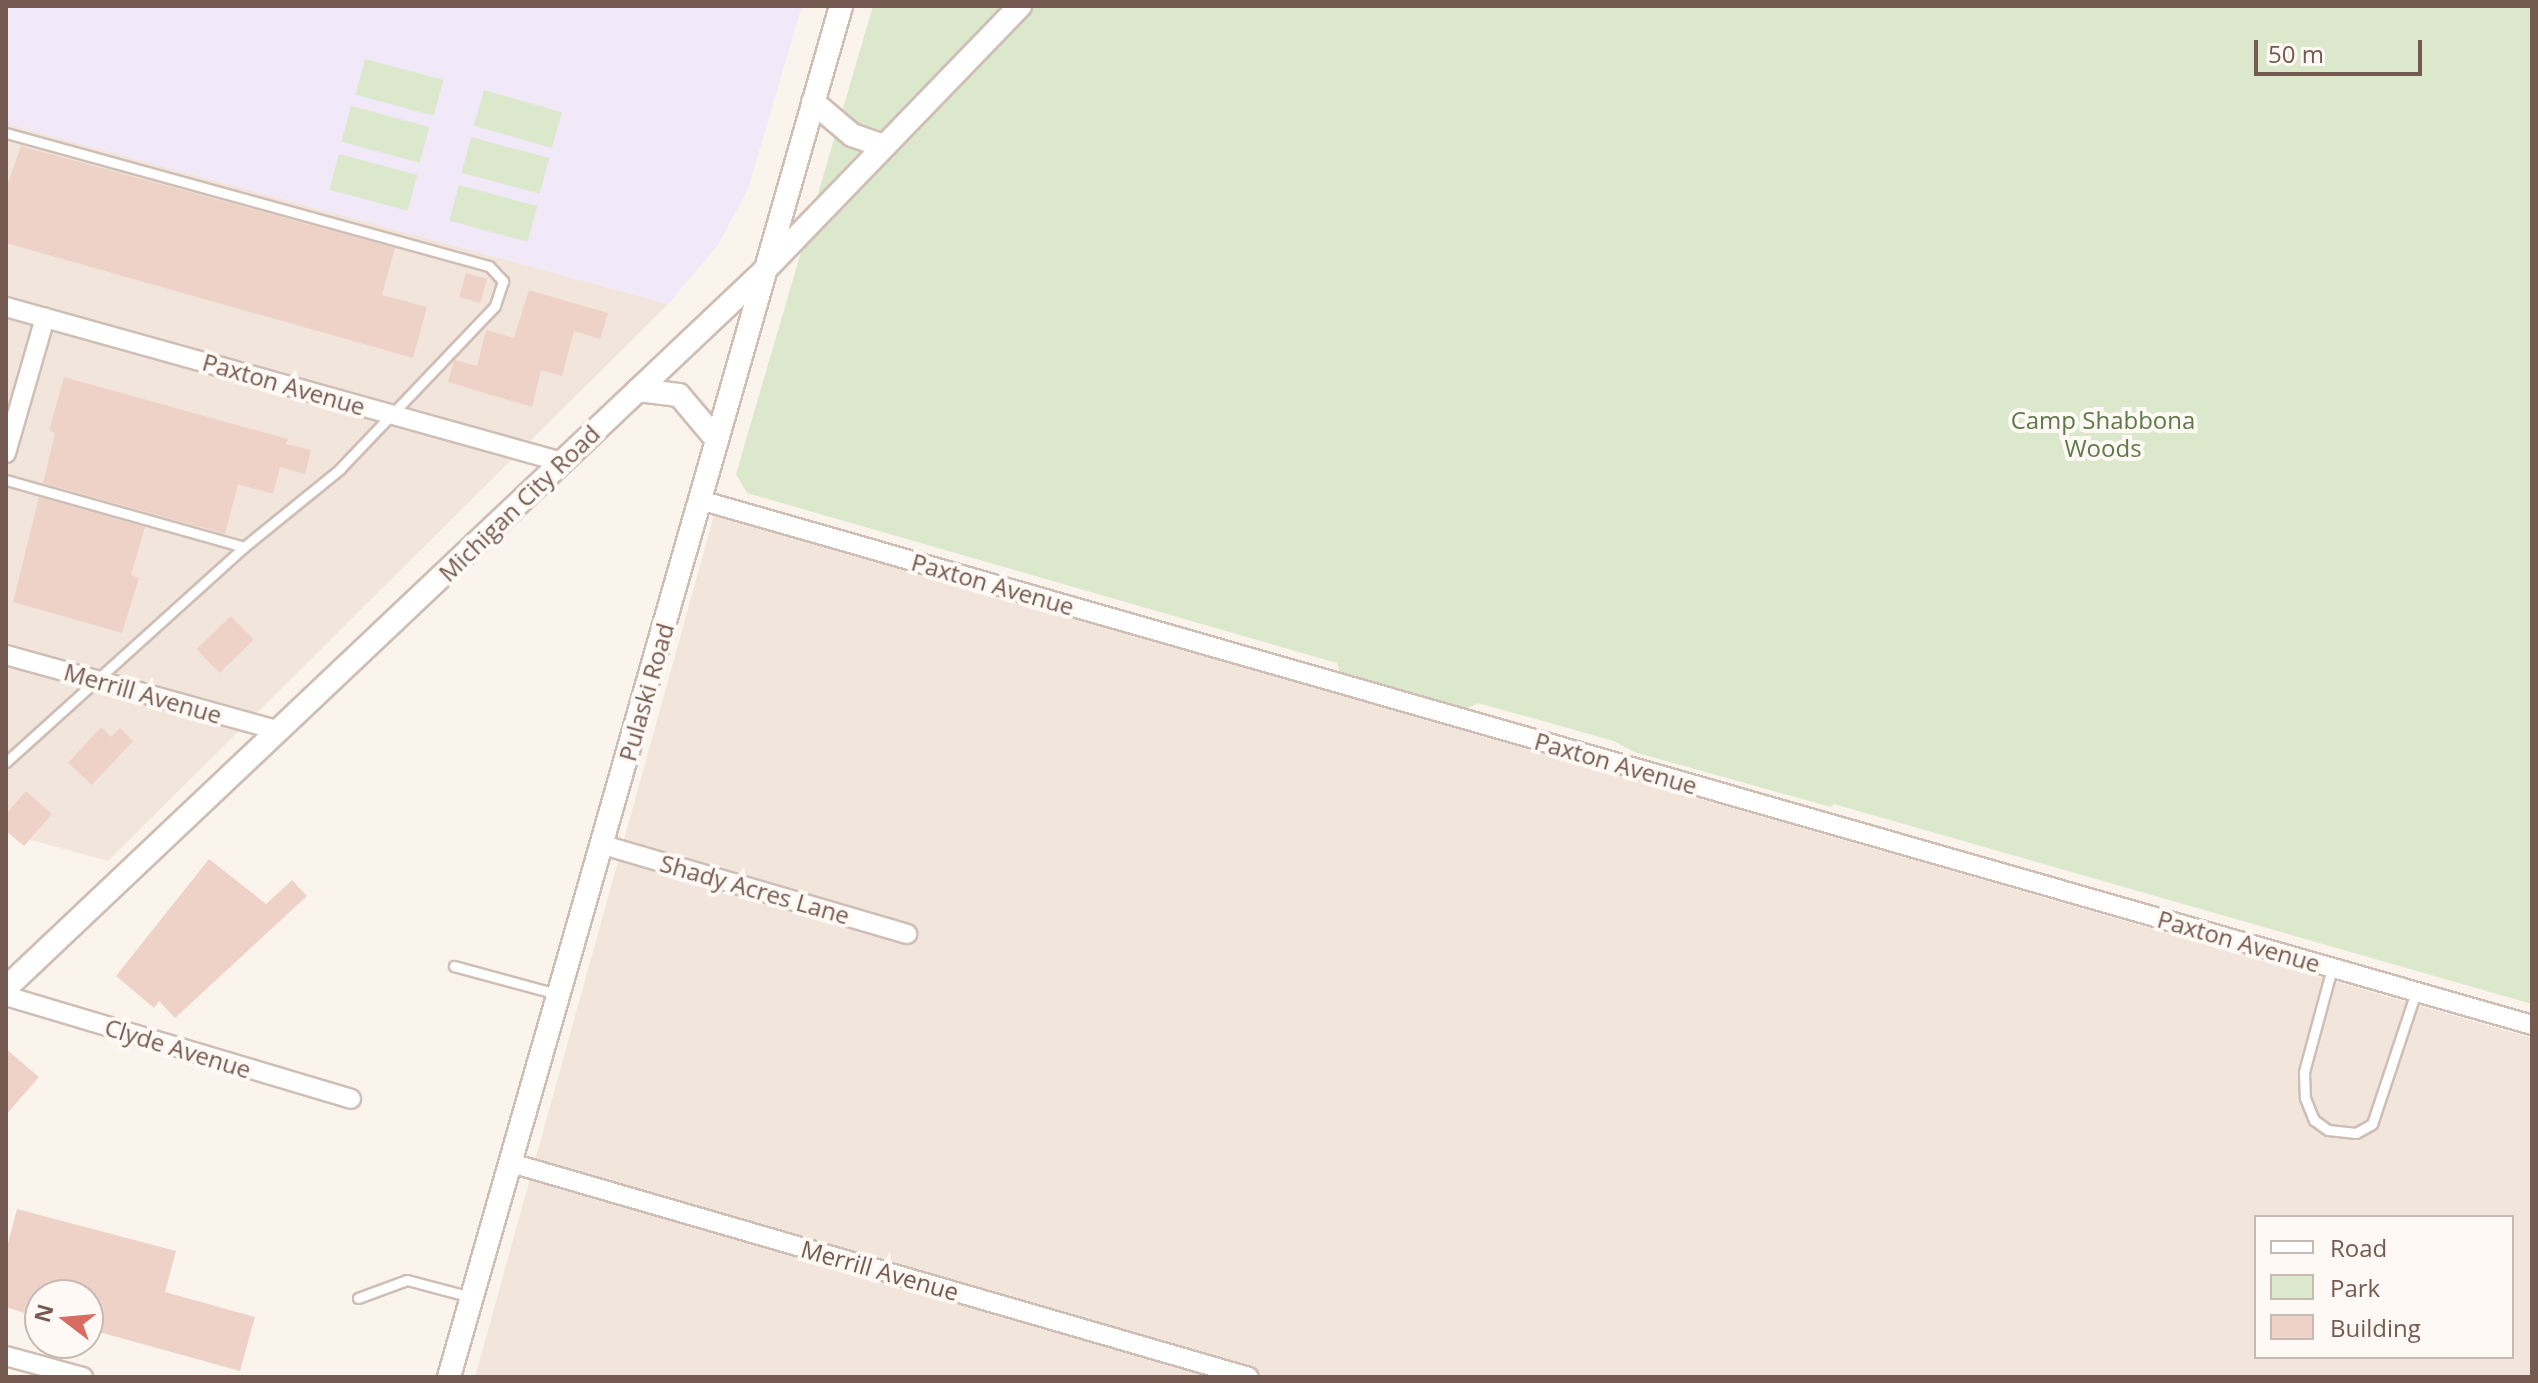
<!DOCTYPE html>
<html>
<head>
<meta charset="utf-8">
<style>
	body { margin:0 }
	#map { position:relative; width:2538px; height:1383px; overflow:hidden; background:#fbf4ed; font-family:"Open Sans",sans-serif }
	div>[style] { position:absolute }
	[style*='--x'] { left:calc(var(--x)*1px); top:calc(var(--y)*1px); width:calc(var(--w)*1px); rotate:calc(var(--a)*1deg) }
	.residential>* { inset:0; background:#f2e6dc }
	.education>* { inset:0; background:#f1e9f8 }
	.green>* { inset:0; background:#dbe8cc; transform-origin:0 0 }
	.building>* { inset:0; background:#eed2c7; transform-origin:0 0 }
	.roads { filter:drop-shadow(2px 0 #cfbeb5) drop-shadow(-2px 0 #cfbeb5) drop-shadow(0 2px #cfbeb5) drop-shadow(0 -2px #cfbeb5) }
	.service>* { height:9px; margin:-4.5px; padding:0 4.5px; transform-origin:4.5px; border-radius:4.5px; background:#fff }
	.minor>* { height:18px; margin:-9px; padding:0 9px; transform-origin:9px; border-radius:9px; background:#fff }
	.tertiary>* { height:22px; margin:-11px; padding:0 11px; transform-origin:11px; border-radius:11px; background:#fff }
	span { translate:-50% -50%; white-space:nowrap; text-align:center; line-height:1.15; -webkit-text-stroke:8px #fef9f4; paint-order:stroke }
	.street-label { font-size:24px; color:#755a51 }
	.park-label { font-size:24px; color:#5e794a }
	.frame { position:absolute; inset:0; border:8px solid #755a51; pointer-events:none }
	.legend { position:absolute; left:2254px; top:1215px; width:260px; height:144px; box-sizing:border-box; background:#fef9f4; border:2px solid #c7b9b3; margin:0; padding:10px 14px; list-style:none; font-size:24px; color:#755a51 }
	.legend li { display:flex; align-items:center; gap:16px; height:40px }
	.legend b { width:40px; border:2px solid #c7b9b3 }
	.north { position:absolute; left:24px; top:1279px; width:80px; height:80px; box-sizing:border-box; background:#fef9f4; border:2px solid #c7b9b3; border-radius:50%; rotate:286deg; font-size:22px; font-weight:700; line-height:32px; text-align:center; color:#755a51 }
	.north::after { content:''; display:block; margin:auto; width:28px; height:36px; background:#d86c60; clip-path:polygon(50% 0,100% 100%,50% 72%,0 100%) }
	.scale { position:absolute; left:2254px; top:40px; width:168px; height:36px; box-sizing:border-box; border:4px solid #755a51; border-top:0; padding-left:10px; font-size:24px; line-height:28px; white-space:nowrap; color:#755a51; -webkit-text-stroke:6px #fef9f4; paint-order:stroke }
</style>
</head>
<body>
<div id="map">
	<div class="residential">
		<i style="clip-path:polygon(6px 122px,668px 304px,108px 861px,6px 833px)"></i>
		<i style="clip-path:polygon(evenodd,714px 515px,2532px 1038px,2532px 1377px,475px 1377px,714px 515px,2256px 1217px,2512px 1217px,2512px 1357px,2256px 1357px,2256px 1217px)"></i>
	</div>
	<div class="education">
		<i style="clip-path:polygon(6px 6px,802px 6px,748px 189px,718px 245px,668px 304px,6px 124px)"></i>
	</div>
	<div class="green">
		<i style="clip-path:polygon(873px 6px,2532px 6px,2532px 1004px,1834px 804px,1831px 807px,1634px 752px,1614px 741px,1478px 703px,1466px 709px,1340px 673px,1337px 663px,747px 493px,736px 474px)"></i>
		<i style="left:365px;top:59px;width:81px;height:37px;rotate:15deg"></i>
		<i style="left:484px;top:90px;width:81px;height:37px;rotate:16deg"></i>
		<i style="left:351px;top:106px;width:81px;height:37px;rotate:15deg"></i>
		<i style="left:471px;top:137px;width:81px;height:37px;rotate:15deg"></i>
		<i style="left:339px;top:154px;width:81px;height:37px;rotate:15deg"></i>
		<i style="left:459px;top:185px;width:81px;height:37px;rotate:15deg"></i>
	</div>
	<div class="building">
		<i style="clip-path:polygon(21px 146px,395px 248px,382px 295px,427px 307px,413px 358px,6px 243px,6px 188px)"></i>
		<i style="left:466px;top:273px;width:22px;height:25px;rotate:16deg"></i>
		<i style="clip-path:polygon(529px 290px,608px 313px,600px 339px,574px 331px,562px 376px,541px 370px,532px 407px,448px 382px,454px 360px,477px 366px,486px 330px,514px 338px)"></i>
		<i style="clip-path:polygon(64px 377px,288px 439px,286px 444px,311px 450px,305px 474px,280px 467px,273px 494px,238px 484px,225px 534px,43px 483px,55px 433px,49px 431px)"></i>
		<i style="clip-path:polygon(39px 497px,145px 527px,131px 575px,139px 578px,122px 633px,13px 602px)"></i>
		<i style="left:231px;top:616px;width:33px;height:48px;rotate:46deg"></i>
		<i style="clip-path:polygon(101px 727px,111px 737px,120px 728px,133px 741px,92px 785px,68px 763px)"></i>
		<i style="clip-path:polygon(26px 791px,52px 814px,24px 846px,6px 831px,6px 814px)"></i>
		<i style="clip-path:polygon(209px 859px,266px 904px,292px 880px,307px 896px,175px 1018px,159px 1001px,154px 1008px,116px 976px)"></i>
		<i style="clip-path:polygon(6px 1049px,39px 1077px,6px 1115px)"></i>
		<i style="clip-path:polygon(17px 1209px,176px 1251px,165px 1292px,255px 1317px,240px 1371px,88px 1329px,88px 1295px,37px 1295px,31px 1315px,6px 1307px,6px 1251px)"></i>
	</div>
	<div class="roads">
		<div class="service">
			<i style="--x:6;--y:133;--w:501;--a:15.4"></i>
			<i style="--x:489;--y:266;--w:21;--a:47"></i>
			<i style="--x:503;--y:281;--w:26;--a:108"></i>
			<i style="--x:495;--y:306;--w:225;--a:133.6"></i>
			<i style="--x:340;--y:469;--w:124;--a:140.9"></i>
			<i style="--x:244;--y:547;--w:321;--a:137.9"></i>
			<i style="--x:6;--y:480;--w:247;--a:15.7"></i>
			<i style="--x:454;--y:966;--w:107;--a:15.2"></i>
			<i style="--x:2332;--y:968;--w:108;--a:105.1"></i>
			<i style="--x:2304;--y:1072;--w:26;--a:88"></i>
			<i style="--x:2305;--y:1098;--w:24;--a:68"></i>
			<i style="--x:2314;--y:1120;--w:17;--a:36"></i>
			<i style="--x:2328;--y:1130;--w:28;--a:6"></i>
			<i style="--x:2356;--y:1133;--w:18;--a:-29"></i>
			<i style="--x:2372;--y:1124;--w:139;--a:-71.6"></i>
			<i style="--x:358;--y:1298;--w:52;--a:-20.2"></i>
			<i style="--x:407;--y:1280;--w:66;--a:14.9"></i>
		</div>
		<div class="minor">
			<i style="--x:6;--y:307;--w:577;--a:15.58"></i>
			<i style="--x:6;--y:453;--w:141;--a:-73.9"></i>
			<i style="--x:700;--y:500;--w:1906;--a:15.99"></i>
			<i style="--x:6;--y:655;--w:284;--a:15.5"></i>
			<i style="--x:603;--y:845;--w:317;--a:16.3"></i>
			<i style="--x:6;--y:996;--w:360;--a:16.6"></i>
			<i style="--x:511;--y:1163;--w:768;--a:16.17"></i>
			<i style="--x:6;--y:1356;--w:80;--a:15.3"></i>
		</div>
		<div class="tertiary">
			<i style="--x:813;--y:102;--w:51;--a:40.2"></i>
			<i style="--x:852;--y:135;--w:34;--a:19"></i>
			<i style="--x:638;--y:390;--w:41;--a:7"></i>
			<i style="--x:679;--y:395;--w:59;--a:49.8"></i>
			<i style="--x:6;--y:988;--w:1045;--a:-43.41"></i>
			<i style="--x:765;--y:270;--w:367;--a:-46"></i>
			<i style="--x:449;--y:1377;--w:1426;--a:-74.04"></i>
		</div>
	</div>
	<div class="street-label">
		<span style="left:284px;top:384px;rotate:16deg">Paxton Avenue</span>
		<span style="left:519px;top:503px;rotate:-44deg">Michigan City Road</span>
		<span style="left:993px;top:584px;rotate:16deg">Paxton Avenue</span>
		<span style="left:646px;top:692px;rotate:-74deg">Pulaski Road</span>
		<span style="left:143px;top:693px;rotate:16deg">Merrill Avenue</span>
		<span style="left:1616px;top:763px;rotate:16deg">Paxton Avenue</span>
		<span style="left:755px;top:889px;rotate:16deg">Shady Acres Lane</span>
		<span style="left:2239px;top:941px;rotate:16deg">Paxton Avenue</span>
		<span style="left:178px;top:1048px;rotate:17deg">Clyde Avenue</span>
		<span style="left:880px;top:1270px;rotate:16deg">Merrill Avenue</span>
	</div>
	<div class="park-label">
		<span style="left:2103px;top:434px">Camp Shabbona<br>Woods</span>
	</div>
	<div class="frame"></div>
	<ul class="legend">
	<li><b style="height:10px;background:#fff"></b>Road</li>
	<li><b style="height:22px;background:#dbe8cc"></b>Park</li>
	<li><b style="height:22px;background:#eed2c7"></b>Building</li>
	</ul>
	<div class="north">N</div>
	<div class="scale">50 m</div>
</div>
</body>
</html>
